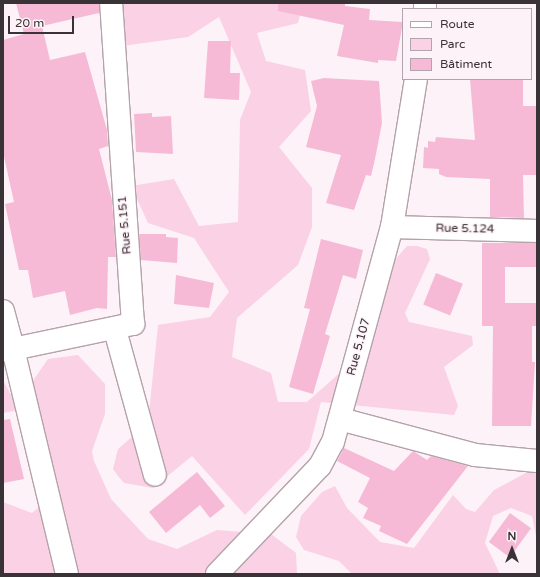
<!DOCTYPE html>
<html>
<head>
<meta charset="utf-8">
<style>
	body { margin:0 }
	#map { position:relative; width:540px; height:577px; overflow:hidden; background:#fdf2f7; font-family:"Varela Round",sans-serif }
	div>[style] { position:absolute }
	[style*='--x'] { left:calc(var(--x)*1px); top:calc(var(--y)*1px); width:calc(var(--w)*1px); rotate:calc(var(--a)*1deg) }
	.green>* { inset:0; background:#fad1e5 }
	.building>* { inset:0; background:#f6bad7; transform-origin:0 0 }
	.roads { filter:drop-shadow(1px 0 #b4a2aa) drop-shadow(-1px 0 #b4a2aa) drop-shadow(0 1px #b4a2aa) drop-shadow(0 -1px #b4a2aa) }
	.minor>* { height:22px; margin:-11px; padding:0 11px; transform-origin:11px; border-radius:11px; background:#fff }
	span { translate:-50% -50%; white-space:nowrap; text-align:center; line-height:1.15; -webkit-text-stroke:3px #fdf2f7; paint-order:stroke }
	.street-label { font-size:12px; color:#393236 }
	.frame { position:absolute; inset:0; border:4px solid #393236; pointer-events:none }
	.legend { position:absolute; left:402px; top:8px; width:130px; height:72px; box-sizing:border-box; background:#fdf2f7; border:1px solid #afa5aa; margin:0; padding:5px 7px; list-style:none; font-size:12px; color:#393236 }
	.legend li { display:flex; align-items:center; gap:8px; height:20px }
	.legend b { width:20px; border:1px solid #afa5aa }
	.north { position:absolute; left:492px; top:529px; width:40px; height:40px; -webkit-text-stroke:3px #fdf2f7; paint-order:stroke; rotate:0deg; font-size:11px; font-weight:700; line-height:16px; text-align:center; color:#393236 }
	.north::after { content:''; display:block; margin:auto; width:14px; height:18px; background:#393236; clip-path:polygon(50% 0,100% 100%,50% 72%,0 100%) }
	.scale { position:absolute; left:8px; top:16px; width:66px; height:18px; box-sizing:border-box; border:2px solid #393236; border-top:0; padding-left:5px; font-size:12px; line-height:14px; white-space:nowrap; color:#393236; -webkit-text-stroke:3px #fdf2f7; paint-order:stroke }
</style>
</head>
<body>
<div id="map">
	<div class="green">
		<i style="clip-path:polygon(124px 3px,303px 3px,298px 23px,257px 33px,266px 61px,305px 70px,311px 111px,279px 147px,312px 188px,312px 227px,298px 265px,237px 318px,232px 357px,271px 373px,278px 402px,307px 402px,343px 370px,374px 284px,407px 246px,417px 246px,427px 249px,430px 259px,405px 313px,409px 322px,472px 336px,473px 345px,444px 367px,458px 406px,454px 415px,321px 402px,309px 449px,245px 515px,192px 456px,153px 488px,124px 483px,118px 476px,113px 469px,118px 449px,148px 423px,158px 325px,210px 317px,229px 292px,194px 238px,148px 223px,131px 186px,174px 179px,199px 226px,238px 222px,240px 120px,251px 92px,219px 17px,188px 37px,122px 46px)"></i>
		<i style="clip-path:polygon(78px 355px,105px 384px,105px 414px,92px 451px,94px 461px,111px 499px,148px 539px,177px 549px,217px 530px,271px 534px,296px 553px,297px 574px,3px 574px,3px 502px,32px 513px,39px 507px,25px 445px,25px 392px,48px 359px)"></i>
		<i style="clip-path:polygon(3px 380px,19px 410px,3px 413px)"></i>
		<i style="clip-path:polygon(537px 467px,537px 541px,532px 516px,511px 508px,493px 516px,485px 543px,500px 574px,352px 574px,339px 561px,304px 550px,296px 537px,301px 516px,322px 492px,335px 486px,347px 508px,380px 542px,414px 548px,453px 495px,466px 509px,475px 512px,494px 490px)"></i>
	</div>
	<div class="building">
		<i style="clip-path:polygon(16px 3px,99px 3px,99px 13px,42px 26px,50px 60px,85px 52px,107px 130px,108px 146px,99px 149px,112px 200px,116px 257px,108px 257px,107px 309px,97px 308px,70px 315px,65px 291px,33px 298px,28px 270px,19px 270px,5px 204px,14px 202px,3px 152px,3px 40px,24px 34px)"></i>
		<i style="clip-path:polygon(278px 3px,345px 3px,345px 6px,370px 9px,369px 20px,403px 22px,396px 61px,378px 60px,378px 63px,337px 56px,344px 25px,278px 11px)"></i>
		<i style="clip-path:polygon(208px 41px,231px 41px,230px 73px,240px 73px,239px 100px,204px 98px)"></i>
		<i style="clip-path:polygon(324px 78px,379px 81px,382px 123px,375px 159px,371px 176px,366px 175px,354px 210px,326px 203px,341px 155px,306px 147px,317px 106px,311px 81px)"></i>
		<i style="clip-path:polygon(470px 79px,523px 79px,523px 106px,537px 106px,537px 175px,523px 175px,524px 218px,490px 217px,490px 179px,446px 177px,439px 174px,439px 169px,423px 168px,424px 147px,428px 148px,428px 141px,435px 142px,436px 137px,475px 140px)"></i>
		<i style="clip-path:polygon(152px 113px,152px 117px,171px 116px,173px 154px,136px 152px,134px 114px)"></i>
		<i style="clip-path:polygon(139px 234px,166px 234px,166px 237px,178px 238px,177px 263px,141px 260px)"></i>
		<i style="clip-path:polygon(321px 239px,363px 250px,356px 279px,343px 275px,325px 334px,330px 336px,313px 394px,289px 387px,310px 309px,304px 308px)"></i>
		<i style="clip-path:polygon(482px 243px,537px 243px,537px 267px,505px 267px,505px 303px,537px 303px,537px 326px,532px 326px,532px 362px,535px 362px,531px 426px,492px 426px,493px 326px,482px 326px)"></i>
		<i style="left:436px;top:273px;width:29px;height:34px;rotate:22deg"></i>
		<i style="clip-path:polygon(176px 275px,214px 283px,209px 308px,174px 304px)"></i>
		<i style="clip-path:polygon(10px 419px,24px 479px,3px 483px,3px 420px)"></i>
		<i style="clip-path:polygon(344px 448px,394px 471px,413px 451px,427px 460px,431px 456px,468px 466px,407px 544px,379px 531px,381px 526px,363px 518px,368px 508px,358px 502px,370px 478px,337px 461px)"></i>
		<i style="clip-path:polygon(197px 472px,225px 506px,210px 518px,200px 505px,166px 533px,149px 512px)"></i>
		<i style="left:510px;top:513px;width:26px;height:36px;rotate:36deg"></i>
	</div>
	<div class="roads">
		<div class="minor">
			<i style="--x:425;--y:9;--w:6;--a:-90"></i>
			<i style="--x:392;--y:227;--w:145;--a:1.6"></i>
			<i style="--x:3;--y:311;--w:39;--a:75"></i>
			<i style="--x:13;--y:349;--w:10;--a:174"></i>
			<i style="--x:115;--y:330;--w:150;--a:74.6"></i>
			<i style="--x:340;--y:419;--w:140;--a:14.9"></i>
			<i style="--x:475;--y:455;--w:62;--a:5.5"></i>
			<i style="--x:67;--y:574;--w:231;--a:-103.5"></i>
			<i style="--x:13;--y:349;--w:123;--a:-11.8"></i>
			<i style="--x:133;--y:324;--w:322;--a:-93.9"></i>
			<i style="--x:217;--y:574;--w:149;--a:-46.4"></i>
			<i style="--x:320;--y:466;--w:27;--a:-62"></i>
			<i style="--x:333;--y:442;--w:223;--a:-74.7"></i>
			<i style="--x:392;--y:227;--w:150;--a:-80.8"></i>
		</div>
	</div>
	<div class="street-label">
		<span style="left:125px;top:225px;rotate:-95deg">Rue 5.151</span>
		<span style="left:465px;top:229px;rotate:1deg">Rue 5.124</span>
		<span style="left:359px;top:347px;rotate:-75deg">Rue 5.107</span>
	</div>
	<div class="frame"></div>
	<ul class="legend">
	<li><b style="height:5px;background:#fff"></b>Route</li>
	<li><b style="height:11px;background:#fad1e5"></b>Parc</li>
	<li><b style="height:11px;background:#f6bad7"></b>Bâtiment</li>
	</ul>
	<div class="north">N</div>
	<div class="scale">20 m</div>
</div>
</body>
</html>
